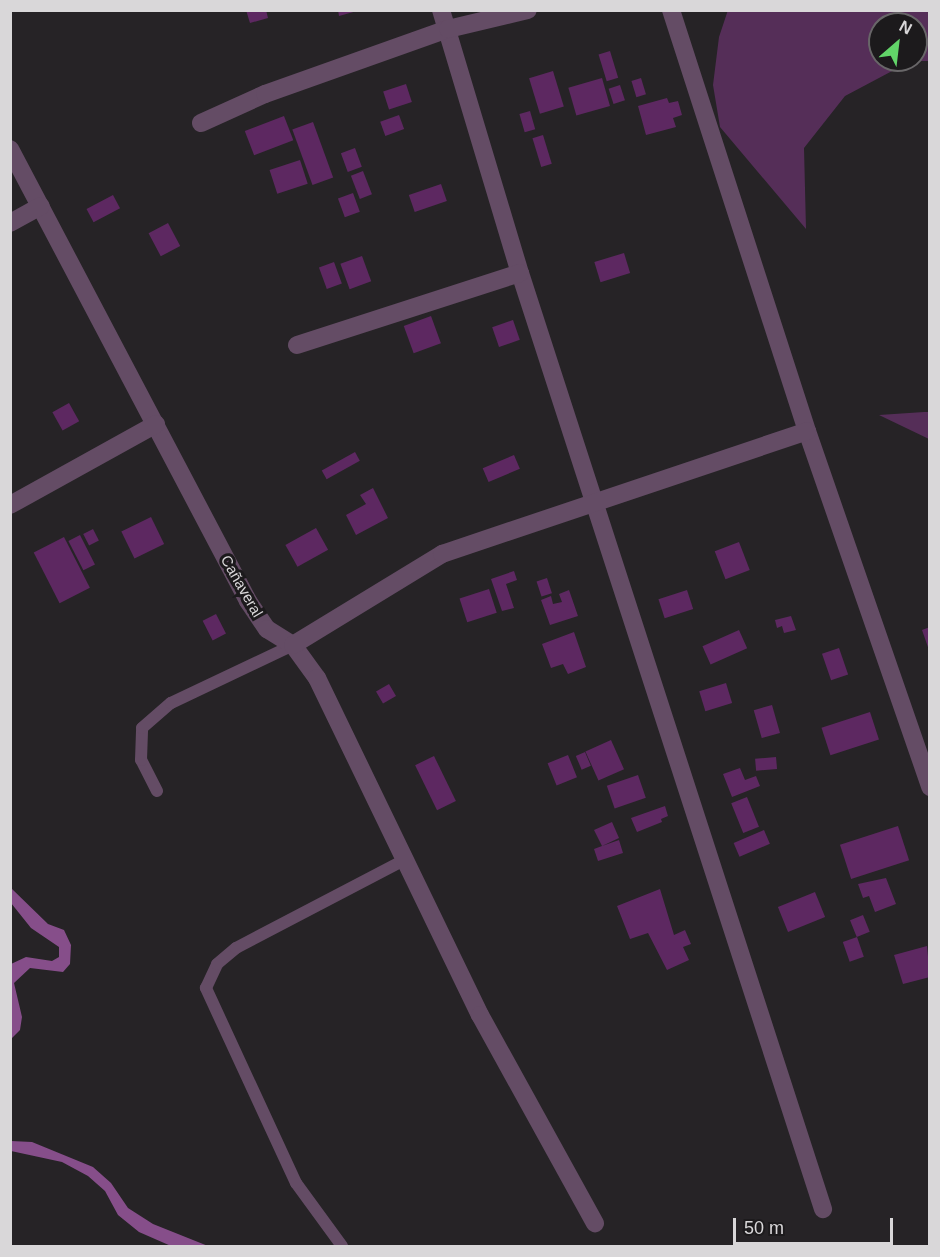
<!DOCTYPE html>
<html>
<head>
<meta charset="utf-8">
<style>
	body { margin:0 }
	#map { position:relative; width:940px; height:1257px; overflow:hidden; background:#262326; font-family:Arial,sans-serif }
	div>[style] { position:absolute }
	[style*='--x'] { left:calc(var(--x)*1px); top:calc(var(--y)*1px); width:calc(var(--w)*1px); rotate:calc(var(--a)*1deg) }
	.green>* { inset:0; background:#552e58 }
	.water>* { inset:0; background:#864e8a }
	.building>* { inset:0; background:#5d2861; transform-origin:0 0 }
	.lane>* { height:12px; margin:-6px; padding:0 6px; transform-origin:6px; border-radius:6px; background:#644c65 }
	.street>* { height:18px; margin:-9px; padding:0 9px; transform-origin:9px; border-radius:9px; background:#644c65 }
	span { translate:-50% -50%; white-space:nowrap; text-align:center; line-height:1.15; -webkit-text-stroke:6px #1c1a1c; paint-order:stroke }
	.street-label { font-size:15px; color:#d9d7d9 }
	.frame { position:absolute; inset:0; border:12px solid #d9d7d9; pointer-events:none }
	.north { position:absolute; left:868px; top:12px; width:60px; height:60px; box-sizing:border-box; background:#1c1a1c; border:2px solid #686668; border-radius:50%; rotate:28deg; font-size:16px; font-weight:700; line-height:24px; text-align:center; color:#d9d7d9 }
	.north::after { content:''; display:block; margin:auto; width:21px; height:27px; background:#62d469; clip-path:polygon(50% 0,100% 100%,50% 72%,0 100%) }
	.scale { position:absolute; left:733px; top:1218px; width:160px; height:27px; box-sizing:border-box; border:3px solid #d9d7d9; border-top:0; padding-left:8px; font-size:18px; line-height:21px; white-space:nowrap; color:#d9d7d9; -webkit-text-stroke:4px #1c1a1c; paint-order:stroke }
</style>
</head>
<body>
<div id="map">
	<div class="green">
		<i style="clip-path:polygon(evenodd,728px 10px,929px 11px,929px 61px,911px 61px,845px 96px,804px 148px,806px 229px,720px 127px,713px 85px,719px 37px,728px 10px,880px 24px,916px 24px,916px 60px,880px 60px,880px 24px)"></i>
		<i style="clip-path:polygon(929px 412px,929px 439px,879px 415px,924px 412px)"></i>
	</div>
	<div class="water">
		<i style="clip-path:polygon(11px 888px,48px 924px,64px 930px,71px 945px,70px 964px,63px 972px,30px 968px,14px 983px,22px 1017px,20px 1030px,11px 1039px,11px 964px,26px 957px,52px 961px,59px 957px,59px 947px,31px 928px,11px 903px)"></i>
		<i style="clip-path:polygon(11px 1141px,32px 1142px,93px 1167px,111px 1183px,128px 1208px,153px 1224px,208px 1246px,171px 1246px,139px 1232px,118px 1215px,105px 1191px,88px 1176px,62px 1162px,11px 1151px)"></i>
	</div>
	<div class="building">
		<i style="clip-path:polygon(246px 10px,266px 10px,268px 18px,250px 23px)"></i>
		<i style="clip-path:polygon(338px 10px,357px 10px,357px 11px,339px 16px)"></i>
		<i style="left:610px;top:51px;width:28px;height:12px;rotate:73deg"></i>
		<i style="left:553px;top:71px;width:37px;height:25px;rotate:73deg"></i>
		<i style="left:602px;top:78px;width:29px;height:35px;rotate:74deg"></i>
		<i style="left:641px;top:78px;width:17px;height:10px;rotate:73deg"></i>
		<i style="left:406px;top:84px;width:19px;height:24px;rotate:72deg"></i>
		<i style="left:620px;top:85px;width:16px;height:12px;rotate:72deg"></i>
		<i style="clip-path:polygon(667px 98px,669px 103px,678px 101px,682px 115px,673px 118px,676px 127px,646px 135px,638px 106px)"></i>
		<i style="left:530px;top:111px;width:19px;height:11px;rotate:74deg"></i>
		<i style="left:399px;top:115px;width:15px;height:20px;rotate:70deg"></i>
		<i style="left:284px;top:116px;width:26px;height:42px;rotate:69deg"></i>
		<i style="left:313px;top:122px;width:59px;height:22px;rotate:70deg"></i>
		<i style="left:543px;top:135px;width:30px;height:11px;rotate:73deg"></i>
		<i style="left:355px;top:148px;width:20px;height:15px;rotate:70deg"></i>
		<i style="left:300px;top:160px;width:25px;height:32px;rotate:72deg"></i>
		<i style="left:363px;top:171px;width:25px;height:13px;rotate:69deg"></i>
		<i style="left:441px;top:184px;width:18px;height:34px;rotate:71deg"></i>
		<i style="left:353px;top:193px;width:20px;height:16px;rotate:70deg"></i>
		<i style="left:113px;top:195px;width:15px;height:30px;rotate:62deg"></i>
		<i style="left:168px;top:223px;width:26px;height:22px;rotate:62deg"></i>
		<i style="left:624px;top:253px;width:21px;height:31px;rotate:73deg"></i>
		<i style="left:362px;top:256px;width:27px;height:23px;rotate:70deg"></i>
		<i style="left:334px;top:262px;width:23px;height:16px;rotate:70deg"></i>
		<i style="left:431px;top:316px;width:29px;height:29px;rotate:70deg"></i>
		<i style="left:513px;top:320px;width:21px;height:22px;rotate:71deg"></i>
		<i style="left:69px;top:403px;width:21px;height:19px;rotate:61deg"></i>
		<i style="left:355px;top:452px;width:10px;height:38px;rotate:61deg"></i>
		<i style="left:514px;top:455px;width:15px;height:34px;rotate:67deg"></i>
		<i style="clip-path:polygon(373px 488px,388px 518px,356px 535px,346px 515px,366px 504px,360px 495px)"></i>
		<i style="left:151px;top:517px;width:30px;height:33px;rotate:64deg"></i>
		<i style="left:316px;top:528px;width:25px;height:35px;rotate:61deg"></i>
		<i style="left:93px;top:529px;width:13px;height:11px;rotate:63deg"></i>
		<i style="left:80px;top:535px;width:33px;height:13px;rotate:63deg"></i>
		<i style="left:64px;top:537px;width:57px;height:34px;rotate:63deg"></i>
		<i style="left:739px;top:542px;width:30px;height:26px;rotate:69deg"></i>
		<i style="clip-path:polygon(514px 571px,517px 580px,506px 584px,514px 608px,502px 611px,491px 579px)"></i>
		<i style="left:547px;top:578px;width:16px;height:11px;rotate:72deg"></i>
		<i style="left:489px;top:589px;width:25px;height:31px;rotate:72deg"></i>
		<i style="clip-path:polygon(569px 590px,578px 616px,550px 625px,541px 600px,551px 596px,553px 604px,562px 602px,559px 594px)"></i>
		<i style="left:687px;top:590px;width:20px;height:30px;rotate:72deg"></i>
		<i style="left:216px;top:614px;width:22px;height:15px;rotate:63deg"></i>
		<i style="clip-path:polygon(791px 616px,796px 630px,784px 633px,782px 626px,777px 628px,775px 620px)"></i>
		<i style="clip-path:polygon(930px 627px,930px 650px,929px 650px,922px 630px)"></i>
		<i style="left:739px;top:630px;width:20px;height:40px;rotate:66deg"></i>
		<i style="clip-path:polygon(574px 632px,586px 667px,568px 674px,563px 664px,551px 668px,542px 644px)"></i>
		<i style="left:839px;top:648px;width:28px;height:18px;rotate:71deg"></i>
		<i style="left:726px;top:683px;width:21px;height:28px;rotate:73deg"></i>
		<i style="left:389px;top:684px;width:14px;height:15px;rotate:60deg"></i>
		<i style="left:772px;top:705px;width:29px;height:19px;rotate:74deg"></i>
		<i style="left:870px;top:712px;width:29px;height:51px;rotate:72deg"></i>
		<i style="left:611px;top:740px;width:32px;height:28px;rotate:66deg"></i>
		<i style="left:585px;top:752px;width:15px;height:10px;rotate:67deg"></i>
		<i style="left:568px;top:755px;width:24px;height:22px;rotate:68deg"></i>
		<i style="left:434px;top:756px;width:50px;height:21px;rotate:64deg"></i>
		<i style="left:776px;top:757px;width:12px;height:21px;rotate:85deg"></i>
		<i style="clip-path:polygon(740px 768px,745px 780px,756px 776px,760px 786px,732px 797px,723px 774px)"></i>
		<i style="left:638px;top:775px;width:24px;height:33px;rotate:71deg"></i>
		<i style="left:747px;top:797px;width:32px;height:17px;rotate:68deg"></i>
		<i style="clip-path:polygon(665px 806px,668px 816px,661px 819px,662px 822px,637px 832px,631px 818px)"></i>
		<i style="clip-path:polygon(612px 822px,619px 838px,602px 846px,619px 840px,623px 853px,598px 861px,594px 849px,602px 846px,594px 830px)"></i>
		<i style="left:898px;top:826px;width:36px;height:61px;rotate:72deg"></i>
		<i style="left:764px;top:830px;width:15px;height:33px;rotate:67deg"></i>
		<i style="clip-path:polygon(886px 878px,896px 904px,875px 912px,869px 896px,863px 898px,858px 884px)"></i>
		<i style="clip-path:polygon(660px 889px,674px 935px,685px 930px,691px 944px,683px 947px,689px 960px,667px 970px,648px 933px,630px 939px,617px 906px)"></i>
		<i style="left:815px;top:892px;width:27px;height:40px;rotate:68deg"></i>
		<i style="left:863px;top:915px;width:18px;height:14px;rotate:68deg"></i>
		<i style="left:857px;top:937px;width:21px;height:15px;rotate:71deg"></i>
		<i style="clip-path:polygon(927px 946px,930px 977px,903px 984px,894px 955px)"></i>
	</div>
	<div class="lane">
		<i style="--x:157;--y:791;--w:35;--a:-117"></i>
		<i style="--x:141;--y:760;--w:32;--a:-88"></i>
		<i style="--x:142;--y:728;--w:38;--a:-41"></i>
		<i style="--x:171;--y:703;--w:135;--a:-25.4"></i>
		<i style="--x:342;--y:1246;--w:78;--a:-126.1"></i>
		<i style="--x:296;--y:1183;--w:215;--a:-114.8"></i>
		<i style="--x:206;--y:988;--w:26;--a:-65"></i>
		<i style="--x:217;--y:964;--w:25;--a:-40"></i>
		<i style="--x:236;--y:948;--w:192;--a:-27.6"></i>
	</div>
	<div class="street">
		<i style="--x:441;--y:10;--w:275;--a:73.3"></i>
		<i style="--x:520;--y:273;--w:984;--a:72.06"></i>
		<i style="--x:671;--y:10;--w:442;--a:72.1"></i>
		<i style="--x:807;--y:431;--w:377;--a:70.9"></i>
		<i style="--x:201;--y:123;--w:70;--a:-24.4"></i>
		<i style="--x:265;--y:94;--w:194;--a:-19.6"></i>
		<i style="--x:448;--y:29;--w:82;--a:-13.4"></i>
		<i style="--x:10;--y:149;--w:511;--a:62.23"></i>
		<i style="--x:248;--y:601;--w:34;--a:56"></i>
		<i style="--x:267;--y:629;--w:31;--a:32"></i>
		<i style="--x:293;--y:645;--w:41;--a:54"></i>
		<i style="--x:317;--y:678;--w:374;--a:64.2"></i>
		<i style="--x:480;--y:1015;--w:238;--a:61.1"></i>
		<i style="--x:10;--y:223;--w:35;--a:-29"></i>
		<i style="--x:297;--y:345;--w:234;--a:-17.9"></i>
		<i style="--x:10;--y:505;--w:167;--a:-29"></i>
		<i style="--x:293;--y:645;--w:175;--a:-31.4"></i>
		<i style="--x:442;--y:554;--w:385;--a:-18.6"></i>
	</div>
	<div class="street-label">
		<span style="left:242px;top:586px;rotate:60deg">Cañaveral</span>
	</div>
	<div class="frame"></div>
	<div class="north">N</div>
	<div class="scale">50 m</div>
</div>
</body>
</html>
